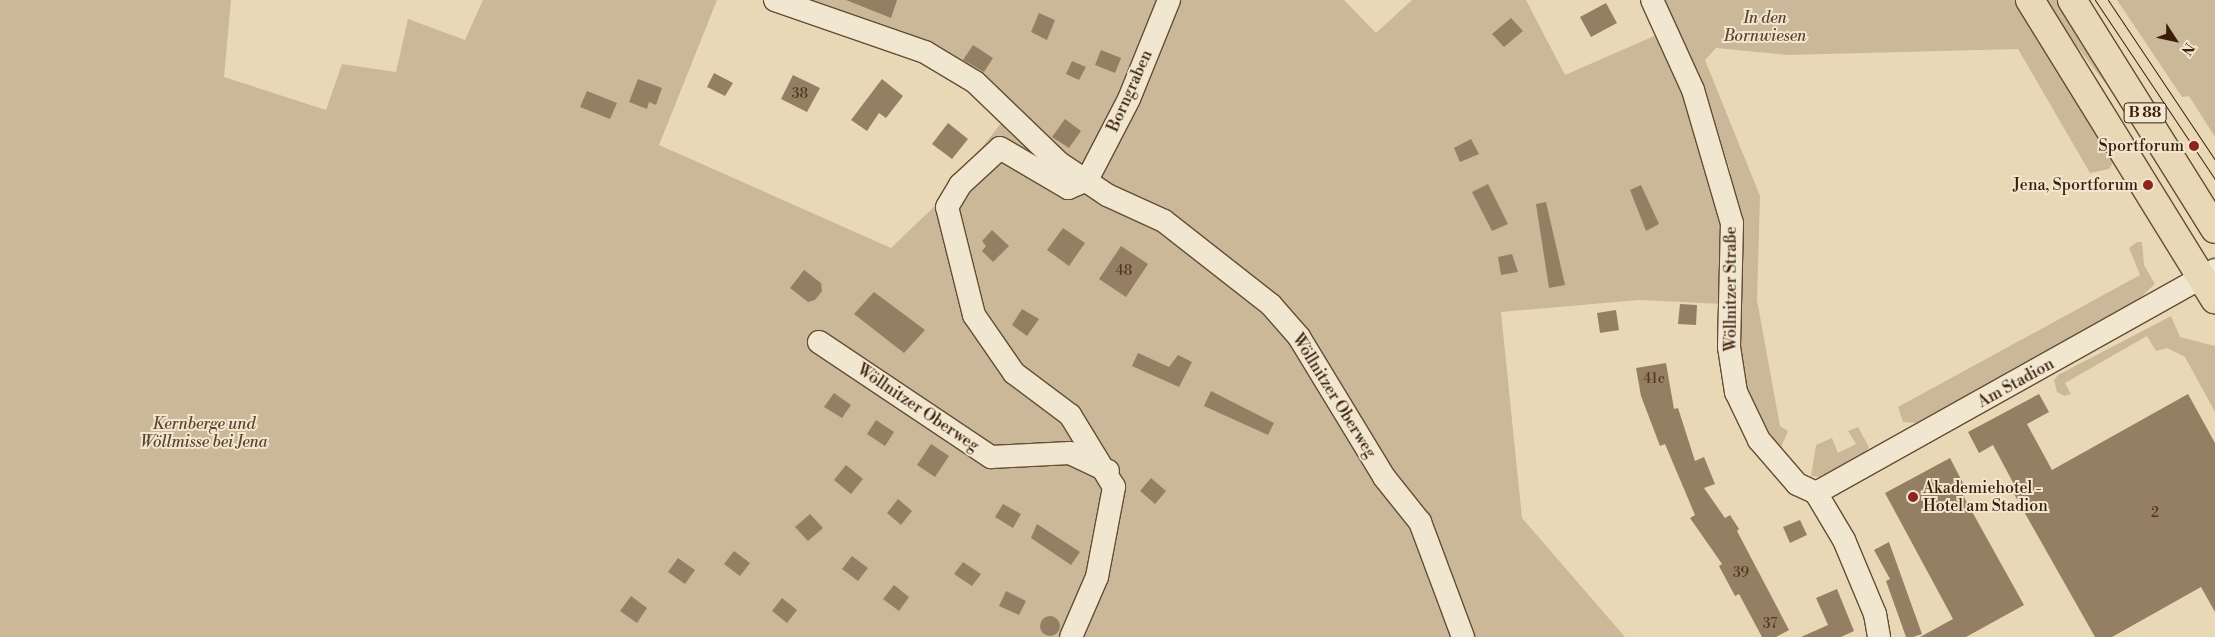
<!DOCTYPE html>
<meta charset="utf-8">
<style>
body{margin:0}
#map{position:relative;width:2215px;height:637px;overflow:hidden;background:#e9d8b6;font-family:"Libre Bodoni",serif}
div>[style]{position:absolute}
.green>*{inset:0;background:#cbb898}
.building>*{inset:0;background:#957f62}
.round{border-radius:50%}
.roads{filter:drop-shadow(1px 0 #664c34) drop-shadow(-1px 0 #664c34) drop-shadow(0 1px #664c34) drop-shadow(0 -1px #664c34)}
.minor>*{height:22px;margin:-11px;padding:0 11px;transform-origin:11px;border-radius:11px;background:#f1e6d0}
.major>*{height:28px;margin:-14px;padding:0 14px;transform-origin:14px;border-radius:14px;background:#e9d8b6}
.tram>*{height:1px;margin:-0.5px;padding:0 0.5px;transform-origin:0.5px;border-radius:0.5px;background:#3a1e08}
.dots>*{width:14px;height:14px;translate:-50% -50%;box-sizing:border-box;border:2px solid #f1e6d0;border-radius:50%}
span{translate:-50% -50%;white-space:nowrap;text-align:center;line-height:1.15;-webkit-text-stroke:4px #f1e6d0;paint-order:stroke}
.number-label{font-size:14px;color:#51361e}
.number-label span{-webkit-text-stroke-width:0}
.shield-label span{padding:1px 4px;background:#f1e6d0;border:1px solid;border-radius:4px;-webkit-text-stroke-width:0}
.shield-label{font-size:15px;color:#3a1e08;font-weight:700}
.park-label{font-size:16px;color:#5e442c;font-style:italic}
.street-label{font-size:16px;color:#3a1e08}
.poi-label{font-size:16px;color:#3a1e08}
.right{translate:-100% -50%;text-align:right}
.left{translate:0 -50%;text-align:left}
.north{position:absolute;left:2150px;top:15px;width:50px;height:50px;-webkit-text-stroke:4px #f1e6d0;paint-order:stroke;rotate:125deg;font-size:14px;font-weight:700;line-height:20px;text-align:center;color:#3a1e08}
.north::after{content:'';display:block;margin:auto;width:18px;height:22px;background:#3a1e08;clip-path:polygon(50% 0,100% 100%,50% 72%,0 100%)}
</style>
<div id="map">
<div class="green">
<div style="clip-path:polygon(0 0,231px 0,224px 77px,326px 110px,342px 64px,396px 72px,408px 19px,465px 40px,483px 0,717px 0,659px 145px,891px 248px,942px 199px,1012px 109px,986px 84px,790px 0,1344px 0,1376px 33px,1412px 0,1526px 0,1565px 75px,1661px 33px,1721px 201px,1723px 304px,1639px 300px,1501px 312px,1522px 518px,1625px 637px,0 637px)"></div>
<div style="clip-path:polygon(1659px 0,2017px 0,2113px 163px,2109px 169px,2090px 173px,2018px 49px,1788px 55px,1716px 48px,1705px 60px,1760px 196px,1757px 300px,1780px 426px,1788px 431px,1779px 452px,1739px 376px,1738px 221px,1730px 170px,1711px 112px)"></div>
<div style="clip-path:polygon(2041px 0,2057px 0,2189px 208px,2186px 211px,2116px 97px)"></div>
<div style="clip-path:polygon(2117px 0,2215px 0,2215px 137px,2189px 96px,2182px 97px)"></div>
<div style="clip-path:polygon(2137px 242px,2142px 242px,2144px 265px,2155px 284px,2131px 306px,1917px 423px,1903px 422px,1898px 407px,2140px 275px,2129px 248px)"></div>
<div style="clip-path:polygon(2171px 316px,2180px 337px,2215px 346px,2215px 412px,2185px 357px,2167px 348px,2156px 351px,2147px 336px,2065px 383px,2071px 394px,2064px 396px,2057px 392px,2054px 380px,2058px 375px)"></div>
<div style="clip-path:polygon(1858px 427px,1869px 447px,1864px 456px,1819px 477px,1811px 476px,1816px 445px,1832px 438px,1838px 453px,1856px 444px,1848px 431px)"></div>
</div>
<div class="building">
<div style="clip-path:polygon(846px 0,897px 0,891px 18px)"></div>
<div style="clip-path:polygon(1606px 3px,1617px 23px,1591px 37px,1580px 17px)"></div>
<div style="clip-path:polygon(1039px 13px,1055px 20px,1047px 40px,1031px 32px)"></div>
<div style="clip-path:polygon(1511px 18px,1523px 31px,1504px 47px,1492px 34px)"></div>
<div style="clip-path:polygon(973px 45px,993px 58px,984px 72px,963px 60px)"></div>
<div style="clip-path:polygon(1101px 50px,1121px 58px,1115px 73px,1095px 65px)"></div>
<div style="clip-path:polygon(1072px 61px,1086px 67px,1079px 80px,1066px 74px)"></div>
<div style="clip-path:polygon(714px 73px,733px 83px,725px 96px,707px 87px)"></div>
<div style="clip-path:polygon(793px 75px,820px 88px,807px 112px,781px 99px)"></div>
<div style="clip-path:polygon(638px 79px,662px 88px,656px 105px,649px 102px,647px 109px,629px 102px)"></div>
<div style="clip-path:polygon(882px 79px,903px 96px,886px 118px,879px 113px,867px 131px,851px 120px)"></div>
<div style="clip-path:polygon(587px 91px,617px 103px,610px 119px,580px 107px)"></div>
<div style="clip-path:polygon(1065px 119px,1081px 131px,1069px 148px,1052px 137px)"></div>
<div style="clip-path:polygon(948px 123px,968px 139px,952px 159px,932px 144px)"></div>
<div style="clip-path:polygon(1471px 139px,1479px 154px,1460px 162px,1454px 148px)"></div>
<div style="clip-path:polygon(1488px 184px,1508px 224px,1492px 231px,1472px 192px)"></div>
<div style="clip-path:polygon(1641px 185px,1659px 224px,1646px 231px,1630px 190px)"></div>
<div style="clip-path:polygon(1546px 202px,1565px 285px,1549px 288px,1536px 204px)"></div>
<div style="clip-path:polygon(1063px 228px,1085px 243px,1069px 266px,1047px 250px)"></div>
<div style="clip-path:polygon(992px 230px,1009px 246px,993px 262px,982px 251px,986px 246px,982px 241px)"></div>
<div style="clip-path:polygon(1121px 246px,1148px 264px,1126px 297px,1099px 279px)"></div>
<div style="clip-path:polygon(1512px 254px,1518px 272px,1501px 275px,1498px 257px)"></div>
<div style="clip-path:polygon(804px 270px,821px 283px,822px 291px,815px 300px,808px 302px,790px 288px)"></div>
<div style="clip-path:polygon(874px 292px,925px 330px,904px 353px,854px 314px)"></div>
<div style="clip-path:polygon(1680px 304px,1697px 305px,1696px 325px,1678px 324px)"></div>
<div style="clip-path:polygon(1022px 309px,1039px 319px,1027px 336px,1012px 325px)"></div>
<div style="clip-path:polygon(1616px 310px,1619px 330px,1600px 333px,1597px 313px)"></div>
<div style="clip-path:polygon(1138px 353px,1169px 367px,1178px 355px,1192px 362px,1179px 387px,1132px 366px)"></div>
<div style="clip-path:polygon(1666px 363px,1674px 409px,1678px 408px,1695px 461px,1704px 457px,1715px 484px,1704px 488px,1725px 518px,1730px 515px,1739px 529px,1737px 531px,1789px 630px,1776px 637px,1762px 637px,1739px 594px,1735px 596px,1719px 566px,1722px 564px,1690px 518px,1695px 515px,1665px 444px,1660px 446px,1641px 396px,1636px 368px)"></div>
<div style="clip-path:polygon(1211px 391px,1274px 423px,1268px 435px,1204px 406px)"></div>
<div style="clip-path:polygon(834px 393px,851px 405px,842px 418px,824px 407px)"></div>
<div style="clip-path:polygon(2039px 394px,2049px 412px,2027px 424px,2052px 470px,2188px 394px,2215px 443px,2215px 612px,2201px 587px,2112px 637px,2095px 637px,2014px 494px,2018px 492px,1993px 445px,1979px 453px,1968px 432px)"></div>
<div style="clip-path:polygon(876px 420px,894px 432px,885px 446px,867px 434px)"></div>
<div style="clip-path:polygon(931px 444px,949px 456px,935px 477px,917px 465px)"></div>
<div style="clip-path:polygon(1950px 458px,1965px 487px,1960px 490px,2024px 605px,1966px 637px,1920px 637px,1953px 619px,1885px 493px)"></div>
<div style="clip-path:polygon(846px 465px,863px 479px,851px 494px,834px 480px)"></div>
<div style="clip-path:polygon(1151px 478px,1166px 491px,1155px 504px,1140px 491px)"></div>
<div style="clip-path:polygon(898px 499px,912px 511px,901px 525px,887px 513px)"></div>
<div style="clip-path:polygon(1003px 504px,1021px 514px,1013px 528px,995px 517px)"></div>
<div style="clip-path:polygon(810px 514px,823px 528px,808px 541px,795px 527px)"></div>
<div style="clip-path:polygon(1800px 520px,1807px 535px,1790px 543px,1783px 527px)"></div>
<div style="clip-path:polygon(1037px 524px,1080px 552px,1071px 565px,1031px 538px)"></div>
<div style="clip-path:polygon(1889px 542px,1922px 634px,1913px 637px,1906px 637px,1886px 581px,1890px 579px,1874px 550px)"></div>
<div style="clip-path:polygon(734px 551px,750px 563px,740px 576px,724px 564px)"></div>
<div style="clip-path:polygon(852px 556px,868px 568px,858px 581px,842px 569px)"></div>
<div style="clip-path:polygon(678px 558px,695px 570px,685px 584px,668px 572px)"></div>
<div style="clip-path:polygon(963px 562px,981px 574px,972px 586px,954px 574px)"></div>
<div style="clip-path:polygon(894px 585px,909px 597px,899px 611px,883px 599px)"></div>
<div style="clip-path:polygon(1837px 589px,1854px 631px,1841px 637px,1801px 637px,1828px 625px,1816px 598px)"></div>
<div style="clip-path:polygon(1006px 591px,1026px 601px,1019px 615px,999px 606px)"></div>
<div style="clip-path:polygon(631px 596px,647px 608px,637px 623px,620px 611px)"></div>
<div style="clip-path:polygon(782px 598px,797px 610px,787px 623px,772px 611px)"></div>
<div class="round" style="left:1040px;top:616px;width:20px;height:20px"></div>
</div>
<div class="roads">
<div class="minor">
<div style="left:775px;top:0;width:159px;rotate:19.1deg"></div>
<div style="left:925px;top:52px;width:58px;rotate:31deg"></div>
<div style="left:975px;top:82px;width:115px;rotate:43.9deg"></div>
<div style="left:1058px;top:162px;width:59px;rotate:34deg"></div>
<div style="left:1107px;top:195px;width:63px;rotate:24.5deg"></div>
<div style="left:1164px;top:221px;width:136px;rotate:38.1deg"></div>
<div style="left:1271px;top:305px;width:43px;rotate:48.8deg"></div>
<div style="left:1299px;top:337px;width:164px;rotate:58.7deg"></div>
<div style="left:1384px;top:477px;width:58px;rotate:51.3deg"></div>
<div style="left:1420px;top:522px;width:123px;rotate:69.5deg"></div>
<div style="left:1652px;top:0;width:99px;rotate:65.5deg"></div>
<div style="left:1693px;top:90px;width:139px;rotate:73.7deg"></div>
<div style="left:1732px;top:223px;width:124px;rotate:91.4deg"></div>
<div style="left:1729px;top:347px;width:46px;rotate:81.2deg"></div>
<div style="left:1736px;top:392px;width:53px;rotate:64.4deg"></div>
<div style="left:1759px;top:440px;width:58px;rotate:49.2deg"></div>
<div style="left:1797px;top:484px;width:21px;rotate:25deg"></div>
<div style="left:1816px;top:493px;width:55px;rotate:59.2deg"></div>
<div style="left:1844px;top:540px;width:80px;rotate:67.3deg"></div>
<div style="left:1875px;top:614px;width:23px;rotate:80deg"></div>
<div style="left:819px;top:342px;width:207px;rotate:33.8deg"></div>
<div style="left:991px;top:457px;width:79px;rotate:-2.9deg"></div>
<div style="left:1070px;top:453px;width:42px;rotate:25.3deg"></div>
<div style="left:1816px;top:493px;width:457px;rotate:-29.2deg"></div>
<div style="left:1071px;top:637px;width:65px;rotate:-66.6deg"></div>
<div style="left:1097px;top:577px;width:92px;rotate:-79.3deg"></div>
<div style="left:1114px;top:487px;width:84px;rotate:-121.4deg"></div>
<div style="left:1070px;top:415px;width:70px;rotate:-143.1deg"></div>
<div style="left:1014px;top:373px;width:70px;rotate:-124.6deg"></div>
<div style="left:974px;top:315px;width:111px;rotate:-104deg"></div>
<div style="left:947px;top:207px;width:26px;rotate:-59deg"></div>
<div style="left:960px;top:185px;width:54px;rotate:-42.8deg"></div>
<div style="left:1000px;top:148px;width:79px;rotate:30.5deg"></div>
<div style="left:1068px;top:188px;width:21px;rotate:-23deg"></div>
<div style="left:1087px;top:180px;width:91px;rotate:-62.6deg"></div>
<div style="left:1129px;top:99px;width:107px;rotate:-68deg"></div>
</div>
<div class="major">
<div style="left:2030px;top:0;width:352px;rotate:58.3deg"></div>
<div style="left:2072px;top:0;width:270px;rotate:58deg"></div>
</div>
</div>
<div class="tram">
<div style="left:2095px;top:0;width:216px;rotate:56.2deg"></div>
<div style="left:2108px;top:0;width:192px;rotate:56.2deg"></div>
</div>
<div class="dots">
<div style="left:2194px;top:146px;background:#8f2418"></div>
<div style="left:2148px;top:185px;background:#8f2418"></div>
<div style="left:1913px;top:497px;background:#8f2418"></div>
</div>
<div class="number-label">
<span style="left:800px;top:94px">38</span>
<span style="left:1124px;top:271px">48</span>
<span style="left:1654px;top:379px">41c</span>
<span style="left:2155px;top:513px">2</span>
<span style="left:1741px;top:573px">39</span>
<span style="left:1770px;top:624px">37</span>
</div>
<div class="shield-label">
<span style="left:2145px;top:113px">B 88</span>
</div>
<div class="park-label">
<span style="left:1765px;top:27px">In den<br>Bornwiesen</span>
<span style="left:204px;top:433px">Kernberge und<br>Wöllmisse bei Jena</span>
</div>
<div class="street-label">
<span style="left:1130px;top:91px;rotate:-66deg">Borngraben</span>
<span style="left:1731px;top:289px;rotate:-90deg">Wöllnitzer Straße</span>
<span style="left:2016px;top:383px;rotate:-29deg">Am Stadion</span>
<span style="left:1334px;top:396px;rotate:58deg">Wöllnitzer Oberweg</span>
<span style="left:918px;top:408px;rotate:34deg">Wöllnitzer Oberweg</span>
</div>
<div class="poi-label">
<span class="right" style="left:2184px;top:146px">Sportforum</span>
<span class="right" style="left:2138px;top:185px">Jena, Sportforum</span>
<span class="left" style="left:1923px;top:497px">Akademiehotel -<br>Hotel am Stadion</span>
</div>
<div class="north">N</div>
</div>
